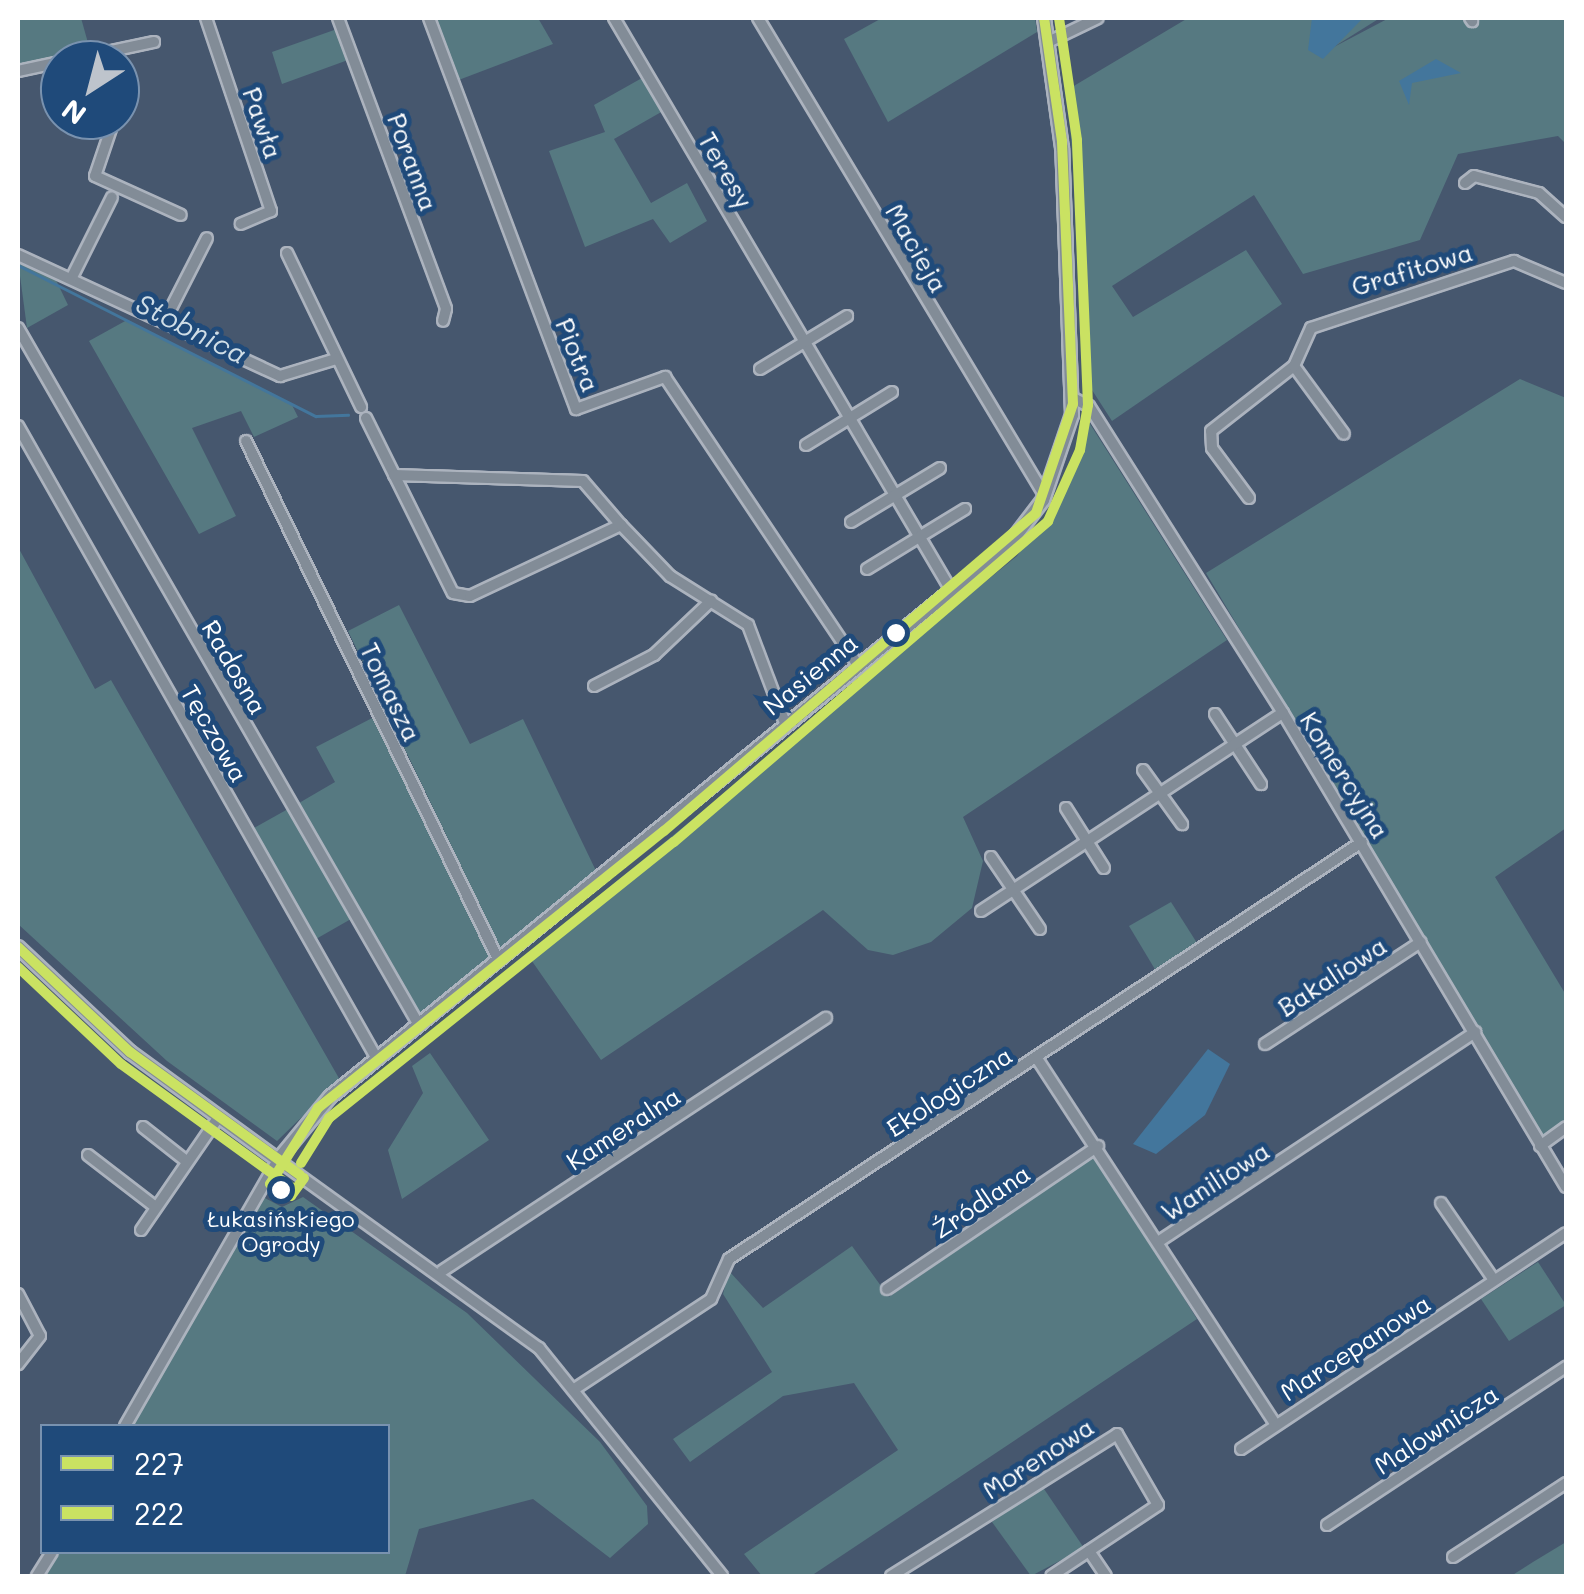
<!DOCTYPE html>
<meta charset="utf-8">
<style>
body{margin:0}
#map{position:relative;width:1584px;height:1594px;overflow:hidden;background:#46576e;font-family:Mali,sans-serif}
div>[style]{position:absolute}
.green>*{inset:0;background:#567981}
.water>*{inset:0;background:#43769c}
.stream>*{height:2.5px;margin:-1.25px;padding:0 1.25px;transform-origin:1.25px;border-radius:1.25px;background:#43769c}
.roads{filter:drop-shadow(2px 0 #acb3be) drop-shadow(-2px 0 #acb3be) drop-shadow(0 2px #acb3be) drop-shadow(0 -2px #acb3be)}
.minor>*{height:10px;margin:-5px;padding:0 5px;transform-origin:5px;border-radius:5px;background:#828c97}
.tertiary>*{height:12px;margin:-6px;padding:0 6px;transform-origin:6px;border-radius:6px;background:#828c97}
.bus-1>*{height:10px;margin:-5px;padding:0 5px;transform-origin:5px;border-radius:5px;background:#cae262}
.bus-2>*{height:10px;margin:-5px;padding:0 5px;transform-origin:5px;border-radius:5px;background:#cae262}
.dots>*{width:28px;height:28px;translate:-50% -50%;box-sizing:border-box;border:5px solid #1f4a7a;border-radius:50%}
span{translate:-50% -50%;white-space:nowrap;text-align:center;line-height:1.15;-webkit-text-stroke:10px #1f4a7a;paint-order:stroke}
.bus-label{font-size:22px;color:#fff}
.street-label{font-size:25px;color:#fff}
.water-label{font-size:28px;color:#d0dee7;font-style:italic}
.frame{position:absolute;inset:0;border:20px solid #fff;pointer-events:none}
.legend{position:absolute;left:40px;top:1424px;width:350px;height:130px;box-sizing:border-box;background:#1f4a7a;border:2px solid #7992af;margin:0;padding:12px 18px;list-style:none;font-size:30px;color:#fff}
.legend li{display:flex;align-items:center;gap:20px;height:50px}
.legend b{width:50px;border:2px solid #7992af}
.north{position:absolute;left:40px;top:40px;width:100px;height:100px;box-sizing:border-box;background:#1f4a7a;border:2px solid #7992af;border-radius:50%;rotate:216deg;font-size:28px;font-weight:700;line-height:40px;text-align:center;color:#fff}
.north::after{content:'';display:block;margin:auto;width:35px;height:45px;background:#bec4cc;clip-path:polygon(50% 0,100% 100%,50% 72%,0 100%)}
</style>
<div id="map">
<div class="green">
<div style="clip-path:polygon(18px 18px,81px 18px,90px 50px,18px 65px)"></div>
<div style="clip-path:polygon(434px 18px,538px 18px,553px 44px,456px 81px)"></div>
<div style="clip-path:polygon(882px 18px,1035px 18px,1037px 32px,888px 122px,844px 39px)"></div>
<div style="clip-path:polygon(1188px 18px,1380px 18px,1332px 48px,1389px 18px,1566px 18px,1566px 144px,1558px 136px,1458px 154px,1420px 240px,1303px 274px,1254px 195px,1112px 286px,1133px 317px,1246px 250px,1282px 304px,1112px 421px,1092px 390px,1067px 90px)"></div>
<div style="clip-path:polygon(337px 29px,348px 60px,282px 84px,272px 52px)"></div>
<div style="clip-path:polygon(642px 78px,663px 111px,614px 139px,651px 203px,687px 183px,707px 221px,670px 243px,653px 219px,585px 247px,549px 151px,605px 132px,594px 105px)"></div>
<div style="clip-path:polygon(18px 261px,55px 278px,68px 305px,27px 328px)"></div>
<div style="clip-path:polygon(127px 320px,292px 405px,298px 417px,254px 437px,241px 411px,192px 428px,236px 516px,199px 534px,89px 341px)"></div>
<div style="clip-path:polygon(1520px 379px,1566px 398px,1566px 828px,1495px 877px,1566px 995px,1566px 1121px,1543px 1137px,1206px 573px)"></div>
<div style="clip-path:polygon(1085px 416px,1227px 640px,963px 817px,983px 861px,972px 908px,931px 942px,893px 955px,868px 950px,823px 910px,601px 1060px,527px 954px,1017px 556px,1064px 490px)"></div>
<div style="clip-path:polygon(18px 547px,95px 689px,111px 680px,340px 1080px,277px 1141px,167px 1061px,18px 924px)"></div>
<div style="clip-path:polygon(399px 605px,470px 744px,523px 719px,598px 875px,501px 949px,348px 631px)"></div>
<div style="clip-path:polygon(378px 715px,491px 955px,418px 1015px,299px 803px,335px 782px,316px 747px)"></div>
<div style="clip-path:polygon(288px 809px,351px 919px,316px 939px,254px 828px)"></div>
<div style="clip-path:polygon(1171px 902px,1197px 943px,1156px 971px,1129px 926px)"></div>
<div style="clip-path:polygon(430px 1053px,489px 1140px,402px 1199px,388px 1150px,423px 1093px,412px 1066px)"></div>
<div style="clip-path:polygon(1095px 1156px,1197px 1319px,811px 1576px,762px 1576px,744px 1554px,898px 1450px,854px 1383px,783px 1396px,690px 1462px,673px 1439px,772px 1372px,723px 1294px,729px 1271px,763px 1308px,852px 1246px,889px 1297px)"></div>
<div style="clip-path:polygon(263px 1197px,282px 1207px,303px 1197px,467px 1313px,600px 1442px,647px 1506px,648px 1524px,610px 1558px,533px 1499px,419px 1529px,405px 1576px,42px 1576px,57px 1552px,388px 1552px,388px 1426px,130px 1426px)"></div>
<div style="clip-path:polygon(1538px 1262px,1566px 1305px,1509px 1341px,1481px 1299px)"></div>
<div style="clip-path:polygon(1042px 1486px,1084px 1548px,1031px 1576px,992px 1522px)"></div>
<div style="clip-path:polygon(1566px 1542px,1566px 1576px,1511px 1576px,1533px 1562px)"></div>
</div>
<div class="water">
<div style="clip-path:polygon(1312px 18px,1363px 18px,1323px 59px,1308px 50px)"></div>
<div style="clip-path:polygon(1436px 59px,1461px 73px,1412px 83px,1409px 105px,1399px 81px)"></div>
<div style="clip-path:polygon(1208px 1049px,1230px 1064px,1205px 1115px,1156px 1154px,1133px 1144px)"></div>
</div>
<div class="stream">
<div style="left:18px;top:265px;width:334px;rotate:26.9deg"></div>
<div style="left:316px;top:416px;width:32px;rotate:-2deg"></div>
</div>
<div class="roads">
<div class="minor">
<div style="left:206px;top:18px;width:204px;rotate:71.4deg"></div>
<div style="left:271px;top:211px;width:33px;rotate:157deg"></div>
<div style="left:338px;top:18px;width:310px;rotate:69.6deg"></div>
<div style="left:446px;top:309px;width:12px;rotate:104deg"></div>
<div style="left:429px;top:18px;width:418px;rotate:69.4deg"></div>
<div style="left:576px;top:409px;width:95px;rotate:-19.8deg"></div>
<div style="left:665px;top:377px;width:345px;rotate:56.2deg"></div>
<div style="left:614px;top:18px;width:664px;rotate:59.5deg"></div>
<div style="left:758px;top:18px;width:558px;rotate:59.02deg"></div>
<div style="left:1470px;top:18px;width:4px;rotate:56deg"></div>
<div style="left:1048px;top:42px;width:55px;rotate:-25.6deg"></div>
<div style="left:69px;top:60px;width:87px;rotate:-12deg"></div>
<div style="left:18px;top:71px;width:43px;rotate:-12.1deg"></div>
<div style="left:120px;top:84px;width:10px;rotate:90deg"></div>
<div style="left:114px;top:120px;width:59px;rotate:108.7deg"></div>
<div style="left:95px;top:176px;width:94px;rotate:24.4deg"></div>
<div style="left:1465px;top:183px;width:11px;rotate:-38deg"></div>
<div style="left:1474px;top:176px;width:67px;rotate:14.7deg"></div>
<div style="left:1539px;top:193px;width:36px;rotate:42deg"></div>
<div style="left:287px;top:253px;width:171px;rotate:64.3deg"></div>
<div style="left:18px;top:255px;width:289px;rotate:24.8deg"></div>
<div style="left:280px;top:376px;width:59px;rotate:-16.9deg"></div>
<div style="left:72px;top:277px;width:89px;rotate:-63.4deg"></div>
<div style="left:164px;top:322px;width:94px;rotate:-62.9deg"></div>
<div style="left:18px;top:328px;width:804px;rotate:60.09deg"></div>
<div style="left:1294px;top:366px;width:84px;rotate:53.7deg"></div>
<div style="left:760px;top:369px;width:102px;rotate:-31.3deg"></div>
<div style="left:1073px;top:398px;width:18px;rotate:27deg"></div>
<div style="left:1089px;top:406px;width:363px;rotate:57.7deg"></div>
<div style="left:1283px;top:713px;width:552px;rotate:59.16deg"></div>
<div style="left:366px;top:418px;width:195px;rotate:63.6deg"></div>
<div style="left:453px;top:593px;width:17px;rotate:10deg"></div>
<div style="left:470px;top:596px;width:167px;rotate:-25.2deg"></div>
<div style="left:621px;top:525px;width:71px;rotate:46.1deg"></div>
<div style="left:670px;top:576px;width:92px;rotate:32.1deg"></div>
<div style="left:748px;top:625px;width:105px;rotate:69.3deg"></div>
<div style="left:18px;top:426px;width:728px;rotate:60.44deg"></div>
<div style="left:246px;top:441px;width:578px;rotate:64.06deg"></div>
<div style="left:806px;top:445px;width:101px;rotate:-31.6deg"></div>
<div style="left:394px;top:475px;width:189px;rotate:1.8deg"></div>
<div style="left:583px;top:481px;width:58px;rotate:49.2deg"></div>
<div style="left:1249px;top:498px;width:62px;rotate:-126.5deg"></div>
<div style="left:1212px;top:448px;width:17px;rotate:-93deg"></div>
<div style="left:1211px;top:431px;width:105px;rotate:-38.1deg"></div>
<div style="left:1294px;top:366px;width:42px;rotate:-65.9deg"></div>
<div style="left:1311px;top:328px;width:214px;rotate:-18.3deg"></div>
<div style="left:1514px;top:261px;width:56px;rotate:22.9deg"></div>
<div style="left:851px;top:522px;width:104px;rotate:-31.2deg"></div>
<div style="left:867px;top:569px;width:115px;rotate:-31.5deg"></div>
<div style="left:594px;top:686px;width:68px;rotate:-27.3deg"></div>
<div style="left:654px;top:655px;width:79px;rotate:-43.5deg"></div>
<div style="left:1215px;top:714px;width:84px;rotate:56.7deg"></div>
<div style="left:1143px;top:770px;width:67px;rotate:54.2deg"></div>
<div style="left:1066px;top:808px;width:71px;rotate:57.7deg"></div>
<div style="left:991px;top:857px;width:87px;rotate:55.8deg"></div>
<div style="left:981px;top:911px;width:361px;rotate:-33.3deg"></div>
<div style="left:1265px;top:1044px;width:186px;rotate:-33.2deg"></div>
<div style="left:1036px;top:1057px;width:438px;rotate:56.9deg"></div>
<div style="left:143px;top:1127px;width:53px;rotate:38.2deg"></div>
<div style="left:1540px;top:1146px;width:32px;rotate:-36deg"></div>
<div style="left:88px;top:1155px;width:82px;rotate:37.6deg"></div>
<div style="left:1441px;top:1203px;width:93px;rotate:55.5deg"></div>
<div style="left:141px;top:1230px;width:136px;rotate:-55.5deg"></div>
<div style="left:1161px;top:1240px;width:377px;rotate:-33.5deg"></div>
<div style="left:442px;top:1271px;width:460px;rotate:-33.4deg"></div>
<div style="left:887px;top:1289px;width:255px;rotate:-34.1deg"></div>
<div style="left:18px;top:1294px;width:47px;rotate:62.4deg"></div>
<div style="left:40px;top:1336px;width:36px;rotate:128deg"></div>
<div style="left:576px;top:1388px;width:162px;rotate:-33.4deg"></div>
<div style="left:711px;top:1299px;width:44px;rotate:-65.8deg"></div>
<div style="left:729px;top:1259px;width:758px;rotate:-33.38deg"></div>
<div style="left:125px;top:1426px;width:307px;rotate:-60.1deg"></div>
<div style="left:278px;top:1160px;width:322px;rotate:35.8deg"></div>
<div style="left:539px;top:1348px;width:292px;rotate:51.2deg"></div>
<div style="left:1241px;top:1449px;width:390px;rotate:-33.6deg"></div>
<div style="left:1327px;top:1525px;width:287px;rotate:-33.5deg"></div>
<div style="left:1089px;top:1551px;width:30px;rotate:56deg"></div>
<div style="left:1453px;top:1557px;width:135px;rotate:-33.2deg"></div>
<div style="left:37px;top:1576px;width:28px;rotate:-58deg"></div>
<div style="left:891px;top:1576px;width:267px;rotate:-32.1deg"></div>
<div style="left:1117px;top:1434px;width:82px;rotate:60deg"></div>
<div style="left:1158px;top:1505px;width:128px;rotate:146.4deg"></div>
</div>
<div class="tertiary">
<div style="left:18px;top:947px;width:154px;rotate:43.2deg"></div>
<div style="left:130px;top:1052px;width:183px;rotate:36.1deg"></div>
<div style="left:278px;top:1160px;width:82px;rotate:-50.5deg"></div>
<div style="left:330px;top:1097px;width:879px;rotate:-39.18deg"></div>
<div style="left:1011px;top:542px;width:53px;rotate:-52.7deg"></div>
<div style="left:1043px;top:500px;width:90px;rotate:-71.2deg"></div>
<div style="left:1072px;top:415px;width:267px;rotate:-92.1deg"></div>
<div style="left:1062px;top:148px;width:131px;rotate:-97.9deg"></div>
</div>
</div>
<div class="bus-1">
<div style="left:18px;top:947px;width:154px;rotate:43.2deg"></div>
<div style="left:130px;top:1052px;width:210px;rotate:35.9deg"></div>
<div style="left:304px;top:1178px;width:22px;rotate:126deg"></div>
<div style="left:291px;top:1196px;width:24px;rotate:-150deg"></div>
<div style="left:270px;top:1184px;width:90px;rotate:-57.7deg"></div>
<div style="left:318px;top:1108px;width:443px;rotate:-38.7deg"></div>
<div style="left:664px;top:831px;width:489px;rotate:-40.5deg"></div>
<div style="left:1036px;top:513px;width:115px;rotate:-71.3deg"></div>
<div style="left:1073px;top:404px;width:263px;rotate:-92.4deg"></div>
<div style="left:1062px;top:141px;width:124px;rotate:-98.3deg"></div>
</div>
<div class="bus-2">
<div style="left:18px;top:967px;width:141px;rotate:43.3deg"></div>
<div style="left:121px;top:1064px;width:210px;rotate:35.9deg"></div>
<div style="left:301px;top:1163px;width:53px;rotate:-58.1deg"></div>
<div style="left:329px;top:1118px;width:442px;rotate:-38.7deg"></div>
<div style="left:674px;top:842px;width:493px;rotate:-40.6deg"></div>
<div style="left:1048px;top:521px;width:78px;rotate:-65.7deg"></div>
<div style="left:1080px;top:450px;width:46px;rotate:-79.9deg"></div>
<div style="left:1088px;top:405px;width:265px;rotate:-92.4deg"></div>
<div style="left:1077px;top:140px;width:123px;rotate:-98.4deg"></div>
</div>
<div class="dots">
<div style="left:896px;top:633px;background:#fff"></div>
<div style="left:281px;top:1190px;background:#fff"></div>
</div>
<div class="bus-label">
<span style="left:281px;top:1231px">Łukasińskiego<br>Ogrody</span>
</div>
<div class="street-label">
<span style="left:263px;top:123px;rotate:71deg">Pawła</span>
<span style="left:413px;top:162px;rotate:70deg">Poranna</span>
<span style="left:726px;top:170px;rotate:60deg">Teresy</span>
<span style="left:917px;top:248px;rotate:60deg">Macieja</span>
<span style="left:1412px;top:269px;rotate:-17deg">Grafitowa</span>
<span style="left:578px;top:355px;rotate:68deg">Piotra</span>
<span style="left:235px;top:667px;rotate:60deg">Radosna</span>
<span style="left:810px;top:674px;rotate:-39deg">Nasienna</span>
<span style="left:391px;top:692px;rotate:64deg">Tomasza</span>
<span style="left:215px;top:733px;rotate:60deg">Tęczowa</span>
<span style="left:1345px;top:775px;rotate:58deg">Komercyjna</span>
<span style="left:1332px;top:976px;rotate:-33deg">Bakaliowa</span>
<span style="left:949px;top:1091px;rotate:-33deg">Ekologiczna</span>
<span style="left:623px;top:1128px;rotate:-33deg">Kameralna</span>
<span style="left:1215px;top:1181px;rotate:-33deg">Waniliowa</span>
<span style="left:981px;top:1201px;rotate:-34deg">Źródlana</span>
<span style="left:1355px;top:1347px;rotate:-33deg">Marcepanowa</span>
<span style="left:1436px;top:1429px;rotate:-33deg">Malownicza</span>
<span style="left:1038px;top:1458px;rotate:-33deg">Morenowa</span>
</div>
<div class="water-label">
<span style="left:192px;top:328px;rotate:27deg">Stobnica</span>
</div>
<div class="frame"></div>
<ul class="legend">
<li><b style="height:12px;background:#cae262"></b>227</li>
<li><b style="height:12px;background:#cae262"></b>222</li>
</ul>
<div class="north">N</div>
</div>
